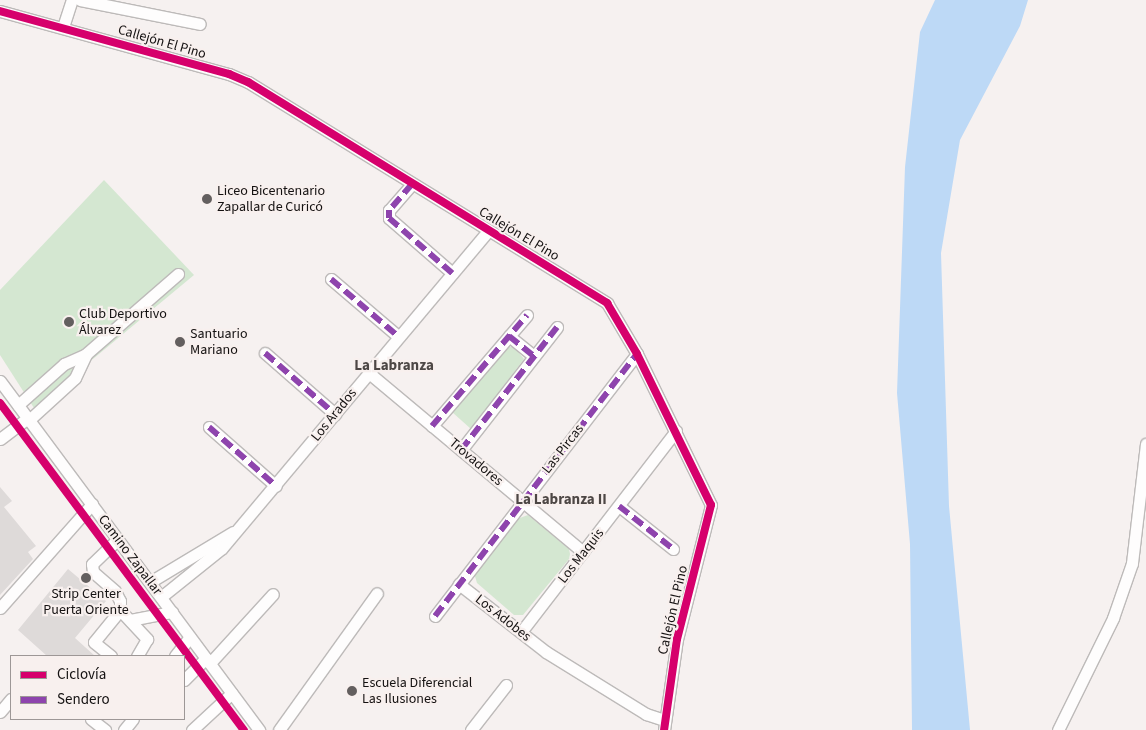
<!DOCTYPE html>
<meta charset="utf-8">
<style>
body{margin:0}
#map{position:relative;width:1146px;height:730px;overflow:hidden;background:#f6f1f0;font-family:"Source Sans 3",sans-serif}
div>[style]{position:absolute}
.green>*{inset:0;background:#d4e7d1}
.water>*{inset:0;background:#bdd9f6}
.building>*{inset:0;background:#dedad9}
.roads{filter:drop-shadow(1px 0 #bdbab9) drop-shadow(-1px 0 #bdbab9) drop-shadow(0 1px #bdbab9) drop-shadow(0 -1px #bdbab9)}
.minor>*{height:11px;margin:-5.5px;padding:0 5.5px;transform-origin:5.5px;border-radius:5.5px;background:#fefdfd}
.quiet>*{height:6px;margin-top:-3px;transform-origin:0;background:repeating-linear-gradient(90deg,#8e44ad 0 12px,transparent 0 18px)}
.cycleway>*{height:8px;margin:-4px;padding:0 4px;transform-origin:4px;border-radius:4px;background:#d6006c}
.dots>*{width:14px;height:14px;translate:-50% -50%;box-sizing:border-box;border:2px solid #f8f0ee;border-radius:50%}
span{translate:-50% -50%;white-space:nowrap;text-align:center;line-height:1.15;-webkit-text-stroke:4.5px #f8f0ee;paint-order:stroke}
.street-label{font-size:14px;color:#141111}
.poi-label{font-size:14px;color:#141111}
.left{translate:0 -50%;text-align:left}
.neighbourhood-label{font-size:15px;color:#4d4745;font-weight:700}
.legend{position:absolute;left:10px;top:655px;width:175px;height:65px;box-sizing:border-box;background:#f8f0ee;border:1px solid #9d9796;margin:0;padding:6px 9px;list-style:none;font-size:15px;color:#141111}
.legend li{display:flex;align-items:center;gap:10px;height:25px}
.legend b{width:25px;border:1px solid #9d9796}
</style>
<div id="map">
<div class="green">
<div style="clip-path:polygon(104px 180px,194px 275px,34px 408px,0 355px,0 290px)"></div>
<div style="clip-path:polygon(509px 347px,514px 347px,524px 359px,471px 429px,452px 412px)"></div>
<div style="clip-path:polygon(528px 515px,569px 549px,570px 554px,569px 559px,523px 615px,514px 615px,477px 583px,474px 573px,517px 519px)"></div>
</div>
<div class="water">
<div style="clip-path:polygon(935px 0,1028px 0,1020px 26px,960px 140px,941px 253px,949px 506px,970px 730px,912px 730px,910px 544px,897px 393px,905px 167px,920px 32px)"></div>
</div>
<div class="building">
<div style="clip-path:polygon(0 487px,12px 501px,4px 507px,36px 546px,28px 552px,33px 559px,0 595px)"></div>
<div style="clip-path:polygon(68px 569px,106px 601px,75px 638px,95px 656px,47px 656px,18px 630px)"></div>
</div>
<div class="roads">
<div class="minor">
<div style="left:80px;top:0;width:122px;rotate:11.3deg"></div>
<div style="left:0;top:11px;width:238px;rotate:15.4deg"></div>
<div style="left:229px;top:74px;width:21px;rotate:23deg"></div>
<div style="left:248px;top:82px;width:422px;rotate:31.6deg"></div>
<div style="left:607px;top:303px;width:59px;rotate:59.5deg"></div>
<div style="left:637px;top:354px;width:168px;rotate:63.9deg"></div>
<div style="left:711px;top:505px;width:138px;rotate:104.2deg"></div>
<div style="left:677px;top:639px;width:92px;rotate:98.1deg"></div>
<div style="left:63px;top:27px;width:28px;rotate:-72deg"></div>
<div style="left:412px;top:184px;width:35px;rotate:131deg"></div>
<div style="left:389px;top:210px;width:8px;rotate:90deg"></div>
<div style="left:389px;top:218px;width:84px;rotate:41.1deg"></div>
<div style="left:331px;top:279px;width:89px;rotate:40.5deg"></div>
<div style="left:509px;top:336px;width:32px;rotate:39deg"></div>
<div style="left:265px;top:353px;width:93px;rotate:41.1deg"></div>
<div style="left:369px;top:373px;width:279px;rotate:39.9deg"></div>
<div style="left:0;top:381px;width:435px;rotate:53.4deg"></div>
<div style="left:18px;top:405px;width:62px;rotate:-41.7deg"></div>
<div style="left:64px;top:364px;width:24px;rotate:-24deg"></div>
<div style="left:86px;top:354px;width:122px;rotate:-41deg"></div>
<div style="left:29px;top:420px;width:62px;rotate:-42.4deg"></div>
<div style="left:75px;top:378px;width:26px;rotate:-65deg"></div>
<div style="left:432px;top:426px;width:146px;rotate:-49.4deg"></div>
<div style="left:209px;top:427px;width:89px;rotate:41.4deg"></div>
<div style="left:0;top:439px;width:35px;rotate:-37deg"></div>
<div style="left:461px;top:450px;width:156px;rotate:-52deg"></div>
<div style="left:619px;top:506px;width:69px;rotate:38.5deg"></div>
<div style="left:150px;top:582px;width:97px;rotate:-31.1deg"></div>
<div style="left:459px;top:584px;width:110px;rotate:38deg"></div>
<div style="left:546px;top:652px;width:118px;rotate:31.8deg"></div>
<div style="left:646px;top:714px;width:20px;rotate:18deg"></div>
<div style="left:161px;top:597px;width:78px;rotate:-38.8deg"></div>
<div style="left:222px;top:548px;width:414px;rotate:-50deg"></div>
<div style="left:0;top:608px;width:139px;rotate:-48.5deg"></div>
<div style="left:120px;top:610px;width:40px;rotate:47deg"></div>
<div style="left:147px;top:639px;width:20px;rotate:120deg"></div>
<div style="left:435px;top:616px;width:331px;rotate:-52.4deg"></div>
<div style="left:130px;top:620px;width:43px;rotate:-10.8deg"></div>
<div style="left:521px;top:632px;width:254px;rotate:-52.4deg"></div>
<div style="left:111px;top:656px;width:22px;rotate:-141deg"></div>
<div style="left:94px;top:642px;width:41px;rotate:-50.9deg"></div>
<div style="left:120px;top:610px;width:9px;rotate:-90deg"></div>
<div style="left:120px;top:601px;width:11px;rotate:-117deg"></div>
<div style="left:115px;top:591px;width:29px;rotate:-139deg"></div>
<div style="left:93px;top:572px;width:8px;rotate:-97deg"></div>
<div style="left:92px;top:564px;width:36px;rotate:-44deg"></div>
<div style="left:175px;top:656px;width:24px;rotate:-52deg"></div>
<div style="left:210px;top:663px;width:93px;rotate:-47.6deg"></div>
<div style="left:184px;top:680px;width:31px;rotate:-45deg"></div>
<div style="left:0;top:712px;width:17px;rotate:-50deg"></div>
<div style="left:91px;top:719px;width:18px;rotate:38deg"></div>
<div style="left:124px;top:730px;width:14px;rotate:-51deg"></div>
<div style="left:192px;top:730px;width:54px;rotate:-42.8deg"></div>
<div style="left:279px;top:730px;width:168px;rotate:-54.4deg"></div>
<div style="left:471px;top:730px;width:57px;rotate:-52.1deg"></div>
<div style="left:1058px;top:730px;width:125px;rotate:-63.8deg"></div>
<div style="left:1113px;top:618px;width:58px;rotate:-70.9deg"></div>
<div style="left:1132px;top:563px;width:120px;rotate:-83.3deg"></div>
</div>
</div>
<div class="quiet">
<div style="left:412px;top:184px;width:35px;rotate:131deg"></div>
<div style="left:389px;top:210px;width:8px;rotate:90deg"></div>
<div style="left:389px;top:218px;width:84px;rotate:41.1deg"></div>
<div style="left:331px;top:279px;width:89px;rotate:40.5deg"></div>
<div style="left:509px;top:336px;width:32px;rotate:39deg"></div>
<div style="left:265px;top:353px;width:93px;rotate:41.1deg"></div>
<div style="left:432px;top:426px;width:146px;rotate:-49.4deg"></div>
<div style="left:209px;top:427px;width:89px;rotate:41.4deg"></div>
<div style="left:461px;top:450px;width:156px;rotate:-52deg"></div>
<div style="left:619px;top:506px;width:69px;rotate:38.5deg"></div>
<div style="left:435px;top:616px;width:331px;rotate:-52.4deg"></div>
</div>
<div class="cycleway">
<div style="left:0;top:11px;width:238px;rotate:15.4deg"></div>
<div style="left:229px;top:74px;width:21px;rotate:23deg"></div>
<div style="left:248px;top:82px;width:422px;rotate:31.6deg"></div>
<div style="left:607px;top:303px;width:59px;rotate:59.5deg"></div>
<div style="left:637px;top:354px;width:168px;rotate:63.9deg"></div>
<div style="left:711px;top:505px;width:138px;rotate:104.2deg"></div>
<div style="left:677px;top:639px;width:92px;rotate:98.1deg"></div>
<div style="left:0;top:403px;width:408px;rotate:53.3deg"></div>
</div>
<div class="dots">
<div style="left:207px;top:199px;background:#635f5f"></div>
<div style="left:69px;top:322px;background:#635f5f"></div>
<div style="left:180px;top:342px;background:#635f5f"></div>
<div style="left:86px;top:578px;background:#635f5f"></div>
<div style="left:352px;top:691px;background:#635f5f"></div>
</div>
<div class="street-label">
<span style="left:162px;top:42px;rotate:16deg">Callejón El Pino</span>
<span style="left:519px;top:234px;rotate:31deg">Callejón El Pino</span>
<span style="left:334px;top:415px;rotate:-51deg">Los Arados</span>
<span style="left:563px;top:449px;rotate:-52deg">Las Pircas</span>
<span style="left:476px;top:462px;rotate:40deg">Trovadores</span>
<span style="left:130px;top:555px;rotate:53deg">Camino Zapallar</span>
<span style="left:581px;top:556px;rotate:-52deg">Los Maquis</span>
<span style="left:673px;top:610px;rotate:-77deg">Callejón El Pino</span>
<span style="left:503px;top:618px;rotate:38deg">Los Adobes</span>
</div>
<div class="poi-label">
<span class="left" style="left:217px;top:199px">Liceo Bicentenario<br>Zapallar de Curicó</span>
<span class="left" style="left:79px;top:322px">Club Deportivo<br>Álvarez</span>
<span class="left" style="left:190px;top:342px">Santuario<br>Mariano</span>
<span style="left:86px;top:602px">Strip Center<br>Puerta Oriente</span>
<span class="left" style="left:362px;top:691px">Escuela Diferencial<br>Las Ilusiones</span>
</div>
<div class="neighbourhood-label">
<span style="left:394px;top:366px">La Labranza</span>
<span style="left:561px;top:500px">La Labranza II</span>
</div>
<ul class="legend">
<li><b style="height:6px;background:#d6006c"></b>Ciclovía</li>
<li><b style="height:6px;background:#8e44ad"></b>Sendero</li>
</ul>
</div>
